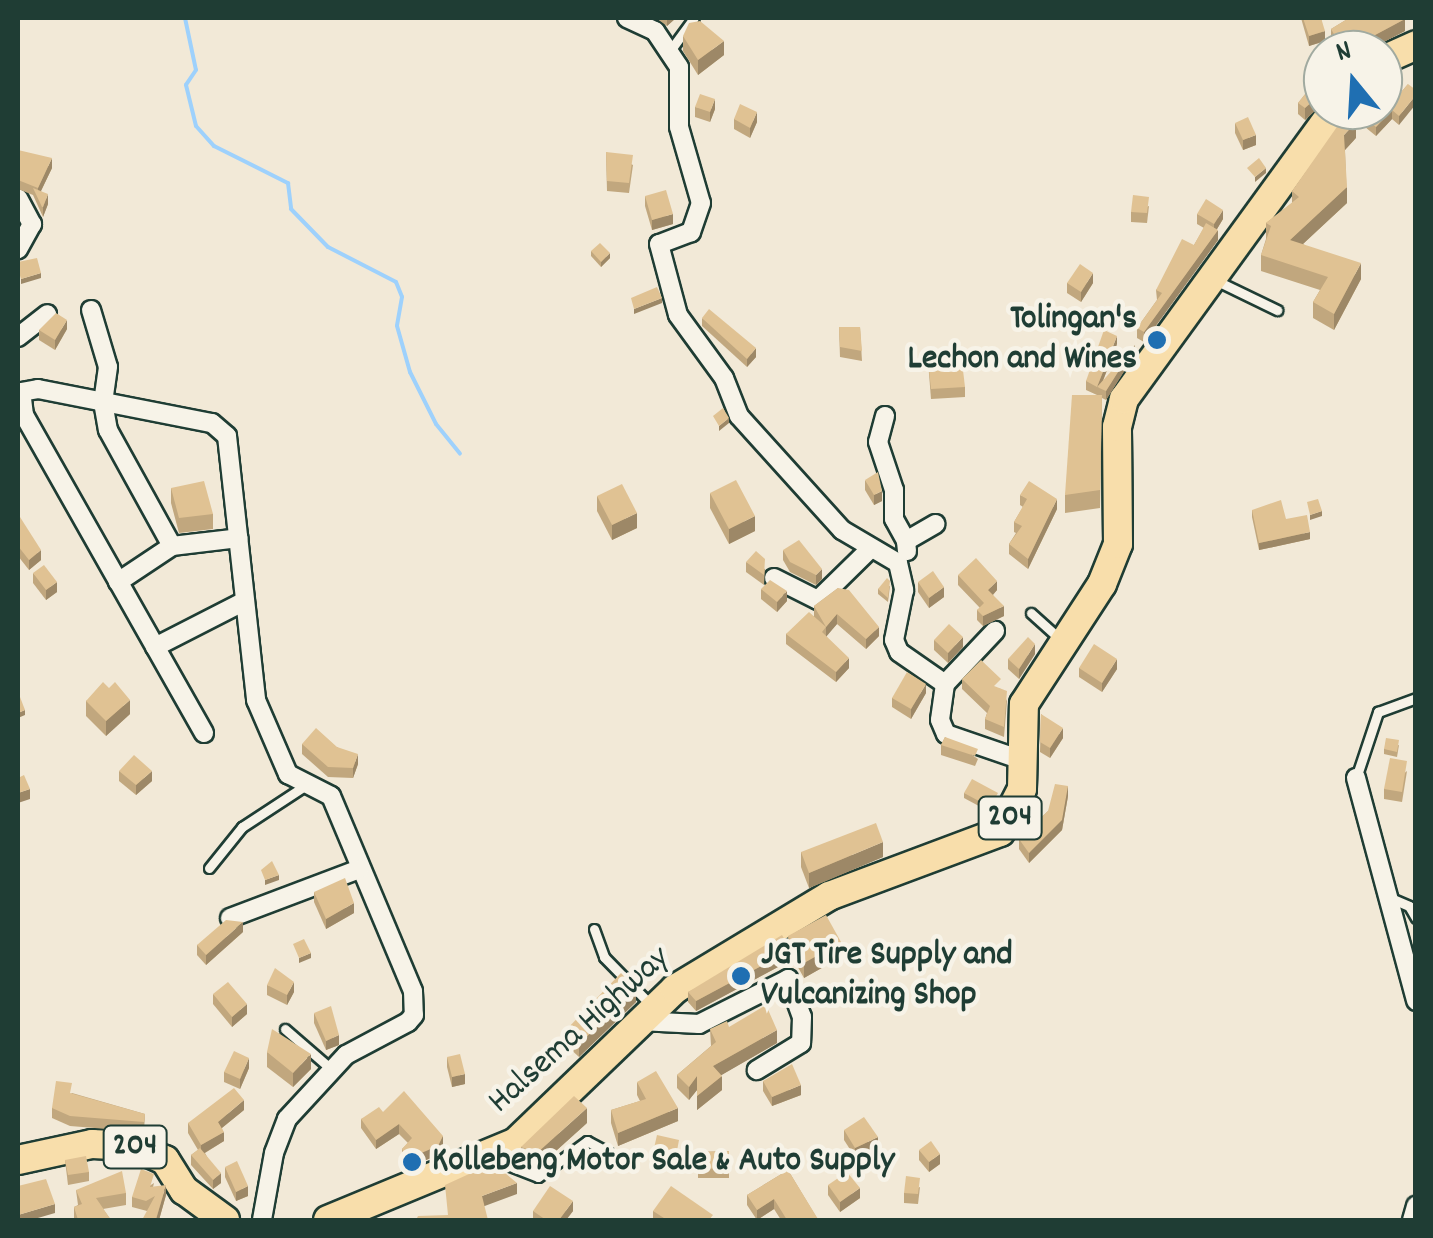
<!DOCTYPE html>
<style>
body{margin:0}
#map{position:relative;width:1433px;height:1238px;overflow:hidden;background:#f2e9d7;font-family:Dekko,sans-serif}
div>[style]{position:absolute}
.stream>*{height:4px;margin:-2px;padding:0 2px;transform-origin:2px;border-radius:2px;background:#9ed1fc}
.roads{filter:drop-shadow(2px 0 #1f3d34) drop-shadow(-2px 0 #1f3d34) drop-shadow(0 2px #1f3d34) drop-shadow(0 -2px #1f3d34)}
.service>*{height:9px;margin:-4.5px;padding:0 4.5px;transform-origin:4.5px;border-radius:4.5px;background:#f7f3e8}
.minor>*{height:18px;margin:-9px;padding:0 9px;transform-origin:9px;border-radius:9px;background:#f7f3e8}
.trunk>*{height:28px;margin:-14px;padding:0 14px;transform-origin:14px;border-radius:14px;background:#f8deab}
.wall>*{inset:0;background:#c1a77e}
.shaded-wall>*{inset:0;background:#9d8867}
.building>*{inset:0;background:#e0c293}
.dots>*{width:28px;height:28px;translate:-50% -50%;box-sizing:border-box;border:5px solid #f7f3e8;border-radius:50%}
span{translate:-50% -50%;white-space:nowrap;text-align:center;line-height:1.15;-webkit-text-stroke:9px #f7f3e8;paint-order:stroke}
.shield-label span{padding:2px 8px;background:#f7f3e8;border:2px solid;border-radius:8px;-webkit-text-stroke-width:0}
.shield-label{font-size:32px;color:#1f3d34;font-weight:700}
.poi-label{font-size:35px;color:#1f3d34;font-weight:700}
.right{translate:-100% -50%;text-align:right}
.left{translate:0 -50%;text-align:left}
.street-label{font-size:35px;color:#1f3d34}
.frame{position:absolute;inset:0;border:20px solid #1f3d34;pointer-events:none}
.north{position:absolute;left:1303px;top:30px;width:100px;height:100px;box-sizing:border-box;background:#f7f3e8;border:2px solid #a1aaa0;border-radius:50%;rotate:342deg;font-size:28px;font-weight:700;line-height:40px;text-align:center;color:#1f3d34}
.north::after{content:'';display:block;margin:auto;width:35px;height:45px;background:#1f6fb2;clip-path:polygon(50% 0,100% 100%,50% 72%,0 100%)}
</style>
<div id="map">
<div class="stream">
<div style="left:185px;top:18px;width:53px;rotate:78.1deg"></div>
<div style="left:196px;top:70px;width:18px;rotate:124deg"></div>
<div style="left:186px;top:85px;width:42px;rotate:76.3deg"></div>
<div style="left:196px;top:126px;width:27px;rotate:48deg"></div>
<div style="left:214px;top:146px;width:83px;rotate:26.6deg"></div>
<div style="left:288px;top:183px;width:26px;rotate:83deg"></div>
<div style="left:291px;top:209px;width:53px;rotate:45.8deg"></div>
<div style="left:328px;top:247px;width:76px;rotate:27.2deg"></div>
<div style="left:396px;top:282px;width:16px;rotate:68deg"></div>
<div style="left:402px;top:297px;width:29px;rotate:100deg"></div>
<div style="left:397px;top:326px;width:48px;rotate:74.2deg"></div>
<div style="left:410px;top:372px;width:58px;rotate:63.4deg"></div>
<div style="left:436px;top:424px;width:38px;rotate:51deg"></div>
</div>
<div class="roads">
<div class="service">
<div style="left:672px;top:48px;width:37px;rotate:-54deg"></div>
<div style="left:1217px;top:281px;width:67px;rotate:25.8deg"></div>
<div style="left:1031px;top:613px;width:40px;rotate:42deg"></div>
<div style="left:1356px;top:778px;width:70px;rotate:-71.6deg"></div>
<div style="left:1378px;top:712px;width:40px;rotate:-20.2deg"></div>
<div style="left:209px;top:868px;width:53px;rotate:-51.2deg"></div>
<div style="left:242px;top:827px;width:73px;rotate:-33.3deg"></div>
<div style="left:1388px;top:897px;width:23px;rotate:23deg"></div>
<div style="left:1409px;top:906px;width:14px;rotate:60deg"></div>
<div style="left:594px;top:929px;width:30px;rotate:70deg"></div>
<div style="left:604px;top:957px;width:69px;rotate:45.6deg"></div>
<div style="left:285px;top:1029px;width:61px;rotate:41deg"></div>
<div style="left:492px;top:1159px;width:49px;rotate:21.4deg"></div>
<div style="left:538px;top:1177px;width:61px;rotate:-36.3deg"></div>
<div style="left:587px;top:1141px;width:24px;rotate:28deg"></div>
</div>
<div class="minor">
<div style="left:627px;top:18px;width:31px;rotate:25deg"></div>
<div style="left:655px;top:31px;width:43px;rotate:56.3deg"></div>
<div style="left:679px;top:67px;width:60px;rotate:90deg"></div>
<div style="left:679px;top:127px;width:79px;rotate:73.9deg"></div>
<div style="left:701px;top:203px;width:31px;rotate:109deg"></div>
<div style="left:691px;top:232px;width:34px;rotate:159deg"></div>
<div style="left:659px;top:244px;width:73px;rotate:75deg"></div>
<div style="left:678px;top:315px;width:78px;rotate:53.9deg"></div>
<div style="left:724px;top:378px;width:41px;rotate:68.5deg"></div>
<div style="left:739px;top:416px;width:154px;rotate:47.9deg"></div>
<div style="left:842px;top:530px;width:65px;rotate:30.5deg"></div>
<div style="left:898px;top:563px;width:28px;rotate:77deg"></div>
<div style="left:904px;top:590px;width:51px;rotate:101.3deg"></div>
<div style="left:894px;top:640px;width:13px;rotate:67deg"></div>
<div style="left:899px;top:652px;width:56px;rotate:34.8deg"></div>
<div style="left:945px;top:684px;width:36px;rotate:98deg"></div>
<div style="left:940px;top:720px;width:15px;rotate:67deg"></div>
<div style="left:946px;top:734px;width:80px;rotate:18.9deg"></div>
<div style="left:18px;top:198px;width:30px;rotate:62deg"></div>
<div style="left:32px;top:224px;width:29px;rotate:119deg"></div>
<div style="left:91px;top:310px;width:59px;rotate:73.4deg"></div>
<div style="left:108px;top:367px;width:35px;rotate:98deg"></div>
<div style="left:103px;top:402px;width:28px;rotate:80deg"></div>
<div style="left:108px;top:430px;width:132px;rotate:61.1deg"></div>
<div style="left:18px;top:337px;width:37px;rotate:-38deg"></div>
<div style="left:885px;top:416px;width:27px;rotate:105deg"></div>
<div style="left:878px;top:442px;width:51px;rotate:71.6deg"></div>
<div style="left:894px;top:490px;width:29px;rotate:90deg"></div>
<div style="left:894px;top:519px;width:25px;rotate:61deg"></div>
<div style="left:907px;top:551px;width:10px;rotate:-96deg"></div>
<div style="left:906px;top:541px;width:34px;rotate:-30deg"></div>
<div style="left:774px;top:578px;width:49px;rotate:26.6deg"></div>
<div style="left:818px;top:600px;width:73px;rotate:-44.4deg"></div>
<div style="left:118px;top:582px;width:65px;rotate:-33.7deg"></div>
<div style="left:172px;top:546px;width:67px;rotate:-6.8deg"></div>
<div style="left:155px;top:647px;width:101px;rotate:-27.1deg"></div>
<div style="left:945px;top:684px;width:73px;rotate:-46.7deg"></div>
<div style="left:204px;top:733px;width:365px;rotate:-119.5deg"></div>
<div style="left:24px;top:415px;width:23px;rotate:-97deg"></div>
<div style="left:21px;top:392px;width:17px;rotate:-10deg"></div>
<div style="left:38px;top:389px;width:177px;rotate:11.1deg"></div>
<div style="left:212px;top:423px;width:20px;rotate:41deg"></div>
<div style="left:227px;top:436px;width:266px;rotate:83.7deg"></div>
<div style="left:256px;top:700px;width:81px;rotate:66.6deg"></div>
<div style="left:288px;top:774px;width:48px;rotate:27.1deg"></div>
<div style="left:331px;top:796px;width:212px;rotate:67.2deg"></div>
<div style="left:413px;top:991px;width:24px;rotate:88deg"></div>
<div style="left:414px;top:1015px;width:9px;rotate:131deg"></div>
<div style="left:408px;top:1022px;width:70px;rotate:152deg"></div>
<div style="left:346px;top:1055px;width:87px;rotate:132.7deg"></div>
<div style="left:287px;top:1119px;width:36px;rotate:111deg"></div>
<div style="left:274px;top:1153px;width:68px;rotate:100.2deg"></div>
<div style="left:1356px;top:778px;width:231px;rotate:74.9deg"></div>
<div style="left:230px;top:918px;width:139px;rotate:-20.7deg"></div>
<div style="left:640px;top:1021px;width:59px;rotate:2.9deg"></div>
<div style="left:699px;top:1024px;width:100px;rotate:-26.8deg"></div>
<div style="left:788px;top:979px;width:40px;rotate:69.8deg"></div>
<div style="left:802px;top:1017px;width:26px;rotate:92deg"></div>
<div style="left:801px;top:1043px;width:52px;rotate:148.5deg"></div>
<div style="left:1412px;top:1220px;width:15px;rotate:-74deg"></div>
</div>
<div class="trunk">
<div style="left:1383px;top:60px;width:36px;rotate:-24deg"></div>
<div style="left:18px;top:1160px;width:76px;rotate:-12.2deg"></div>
<div style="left:92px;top:1144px;width:41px;rotate:2.8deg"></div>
<div style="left:133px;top:1146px;width:35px;rotate:24deg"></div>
<div style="left:165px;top:1160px;width:36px;rotate:58deg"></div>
<div style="left:184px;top:1190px;width:51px;rotate:36.2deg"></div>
<div style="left:328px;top:1220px;width:204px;rotate:-22.5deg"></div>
<div style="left:516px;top:1142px;width:221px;rotate:-43.9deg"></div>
<div style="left:675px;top:989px;width:180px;rotate:-31.1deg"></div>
<div style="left:829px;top:896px;width:183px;rotate:-20.5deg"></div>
<div style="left:1000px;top:832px;width:48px;rotate:-62.9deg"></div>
<div style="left:1022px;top:789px;width:85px;rotate:-88.7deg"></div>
<div style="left:1024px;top:704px;width:143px;rotate:-57deg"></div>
<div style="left:1102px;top:584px;width:43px;rotate:-68.2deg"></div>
<div style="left:1118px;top:544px;width:117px;rotate:-90.5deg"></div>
<div style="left:1117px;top:427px;width:29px;rotate:-76deg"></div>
<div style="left:1124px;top:399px;width:357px;rotate:-54deg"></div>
</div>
</div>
<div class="wall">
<div style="clip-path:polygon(656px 18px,676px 18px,667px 26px)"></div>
<div style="clip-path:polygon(1301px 18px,1321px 18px,1325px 41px,1309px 46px)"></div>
<div style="clip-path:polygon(1349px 18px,1416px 18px,1416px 20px,1405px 19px,1405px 31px,1368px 50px,1336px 50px,1331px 40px,1331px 29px)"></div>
<div style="clip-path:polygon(683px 36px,724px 55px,698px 75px,683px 51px)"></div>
<div style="clip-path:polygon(1323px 72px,1323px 103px,1305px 120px,1298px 114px,1298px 103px)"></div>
<div style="clip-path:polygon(1408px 84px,1399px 125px,1392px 119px,1376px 136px,1365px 127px,1365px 118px,1397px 97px)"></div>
<div style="clip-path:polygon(695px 107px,715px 109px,710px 122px,695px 117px)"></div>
<div style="clip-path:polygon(734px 119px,757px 122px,750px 138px,734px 129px)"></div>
<div style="clip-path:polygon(1235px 123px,1256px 145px,1243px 150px,1235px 133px)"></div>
<div style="clip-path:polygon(1356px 138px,1345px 150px,1347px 203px,1303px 244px,1361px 279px,1334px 330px,1313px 318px,1313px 302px,1320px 290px,1261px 271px,1261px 255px,1266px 239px,1266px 223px,1292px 203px,1292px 191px)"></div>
<div style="clip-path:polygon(18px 150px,52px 168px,41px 191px,48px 204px,43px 217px,33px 195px,18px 189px)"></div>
<div style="clip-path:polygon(606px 152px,633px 165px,629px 193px,607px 191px)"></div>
<div style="clip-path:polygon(645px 196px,673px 224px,652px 230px,645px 206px)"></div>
<div style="clip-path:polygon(1149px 206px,1147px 223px,1131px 222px,1131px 212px)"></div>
<div style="clip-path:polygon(1197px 214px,1223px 219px,1217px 229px,1218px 240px,1144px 342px,1137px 338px,1137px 328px,1157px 300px,1156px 290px,1194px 245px,1204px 228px,1197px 224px)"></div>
<div style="clip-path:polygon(591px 251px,610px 258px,601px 267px,591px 256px)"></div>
<div style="clip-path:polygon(1067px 283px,1093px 283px,1081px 302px,1067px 293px)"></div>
<div style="clip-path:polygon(702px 318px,756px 357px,747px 367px,702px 326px)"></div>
<div style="clip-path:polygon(839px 327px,860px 327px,862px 361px,840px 357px)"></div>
<div style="clip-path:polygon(67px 329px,55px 350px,39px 340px,39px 330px)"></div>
<div style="clip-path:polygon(1117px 344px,1103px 381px,1135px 354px,1106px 400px,1102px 398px,1100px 508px,1065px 513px,1065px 495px,1097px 395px,1086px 390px,1086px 381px)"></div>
<div style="clip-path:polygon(928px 361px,965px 387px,965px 397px,931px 399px)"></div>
<div style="clip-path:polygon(865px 480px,882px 501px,874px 505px,865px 490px)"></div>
<div style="clip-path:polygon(171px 488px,213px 514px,213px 529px,179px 533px,171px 503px)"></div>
<div style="clip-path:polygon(710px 493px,755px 531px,729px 544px,710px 508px)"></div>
<div style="clip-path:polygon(1020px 495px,1057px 509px,1028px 569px,1009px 554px,1009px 544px,1016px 533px,1014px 532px,1014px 522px,1023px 507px,1020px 505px)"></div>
<div style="clip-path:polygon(597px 496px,637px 528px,612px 540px,597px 511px)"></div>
<div style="clip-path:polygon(1252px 510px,1286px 519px,1310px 539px,1259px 550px,1252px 517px)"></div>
<div style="clip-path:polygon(18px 519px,41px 560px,29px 570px,18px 556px)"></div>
<div style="clip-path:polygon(783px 550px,822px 579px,816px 585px,790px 572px,783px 560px)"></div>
<div style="clip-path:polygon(746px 562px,765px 569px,764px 585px,746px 572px)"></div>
<div style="clip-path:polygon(33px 573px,57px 592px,46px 600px,33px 583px)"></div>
<div style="clip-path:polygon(958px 575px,997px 590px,993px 595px,1004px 616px,983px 626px,977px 620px,977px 610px,980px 608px,958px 585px)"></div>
<div style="clip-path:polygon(918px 582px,944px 597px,929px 608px,918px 592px)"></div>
<div style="clip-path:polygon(890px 586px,888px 602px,878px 594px,878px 589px)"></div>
<div style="clip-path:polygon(838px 588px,879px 636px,866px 649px,837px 624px,826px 636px,849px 668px,836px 682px,786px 644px,786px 634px,814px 616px,814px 606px)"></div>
<div style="clip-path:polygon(761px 589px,787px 601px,777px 612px,761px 599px)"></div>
<div style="clip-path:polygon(934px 640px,963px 647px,948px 663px,934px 650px)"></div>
<div style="clip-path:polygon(1035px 654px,1019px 679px,1008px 669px,1008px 659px)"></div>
<div style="clip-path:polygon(1079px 668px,1117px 669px,1102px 692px,1079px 677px)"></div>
<div style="clip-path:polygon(962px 679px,1001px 689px,1007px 701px,1004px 737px,985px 729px,985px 719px,987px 713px,962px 689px)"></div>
<div style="clip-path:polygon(109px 688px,130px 714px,106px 736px,86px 716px,86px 701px)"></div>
<div style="clip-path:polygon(926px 693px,911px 719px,892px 707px,892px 698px)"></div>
<div style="clip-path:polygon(1041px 714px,1063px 738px,1050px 758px,1040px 752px)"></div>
<div style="clip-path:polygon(945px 737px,978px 759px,975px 766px,941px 755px,941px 745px)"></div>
<div style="clip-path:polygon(302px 744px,337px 747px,358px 764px,353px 778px,328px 777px,302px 754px)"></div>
<div style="clip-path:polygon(1399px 745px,1397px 757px,1384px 754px,1384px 749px)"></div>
<div style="clip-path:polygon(119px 771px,152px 781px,136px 795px,119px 781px)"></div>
<div style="clip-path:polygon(1407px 771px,1402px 802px,1384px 799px,1384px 789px)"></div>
<div style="clip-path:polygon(964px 793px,998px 798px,990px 812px,964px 798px)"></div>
<div style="clip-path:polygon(1068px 796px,1062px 830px,1029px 863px,1019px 849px,1019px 839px,1048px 811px)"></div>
<div style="clip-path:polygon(801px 852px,883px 857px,809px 888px,801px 867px)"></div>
<div style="clip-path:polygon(314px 892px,354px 913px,326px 929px,314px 902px)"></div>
<div style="clip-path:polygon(243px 932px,206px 965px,197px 955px,197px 945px)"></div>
<div style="clip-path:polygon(788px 936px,841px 957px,804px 978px,791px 955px,791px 960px,696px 1011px,688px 1002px,688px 992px,788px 946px)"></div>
<div style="clip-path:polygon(267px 985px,294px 992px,287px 1005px,267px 995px)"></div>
<div style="clip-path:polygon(213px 994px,247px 1014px,232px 1027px,213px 1004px)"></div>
<div style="clip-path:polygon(636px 1002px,579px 1057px,565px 1044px,565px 1031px)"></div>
<div style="clip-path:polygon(314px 1013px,339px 1045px,326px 1050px,314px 1023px)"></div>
<div style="clip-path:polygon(729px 1027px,777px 1043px,721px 1075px,722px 1090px,697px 1110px,697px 1090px,689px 1100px,677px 1088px,677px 1075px,711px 1046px,710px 1029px)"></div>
<div style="clip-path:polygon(267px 1052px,311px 1069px,293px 1087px,267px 1067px)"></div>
<div style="clip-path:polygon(447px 1057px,465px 1084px,452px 1087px,447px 1067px)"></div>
<div style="clip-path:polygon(249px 1068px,240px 1089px,224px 1082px,224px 1072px)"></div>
<div style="clip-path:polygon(763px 1081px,801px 1095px,772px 1106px,763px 1091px)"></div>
<div style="clip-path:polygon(637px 1082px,678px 1121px,618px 1146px,611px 1123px,611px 1110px,640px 1101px,637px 1095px)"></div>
<div style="clip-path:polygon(72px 1093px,145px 1114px,144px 1132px,70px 1126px,52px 1118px,52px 1108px)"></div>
<div style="clip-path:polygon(244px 1110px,222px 1128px,224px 1141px,205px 1153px,221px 1183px,213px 1189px,191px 1165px,191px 1155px,198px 1150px,188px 1133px,188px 1123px)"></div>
<div style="clip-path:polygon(383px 1112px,443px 1145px,438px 1155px,407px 1168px,402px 1158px,402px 1149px,408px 1143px,399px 1134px,376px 1149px,361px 1128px,361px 1119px)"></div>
<div style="clip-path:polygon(587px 1123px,537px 1168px,521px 1162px,521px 1147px)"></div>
<div style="clip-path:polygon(844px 1130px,878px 1147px,855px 1157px,844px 1140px)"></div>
<div style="clip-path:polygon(679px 1150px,675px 1171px,652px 1167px,652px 1157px)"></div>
<div style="clip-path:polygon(919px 1150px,940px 1164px,929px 1172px,919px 1160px)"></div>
<div style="clip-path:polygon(729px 1151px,729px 1178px,698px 1178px,698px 1152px)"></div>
<div style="clip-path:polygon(65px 1160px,89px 1172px,89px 1181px,68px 1185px)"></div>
<div style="clip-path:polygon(225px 1167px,248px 1196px,236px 1201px,225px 1177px)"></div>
<div style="clip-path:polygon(788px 1170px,818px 1220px,781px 1220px,774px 1209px,757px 1220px,747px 1205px,747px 1195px)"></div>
<div style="clip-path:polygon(154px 1183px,153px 1187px,166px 1195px,159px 1220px,147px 1211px,132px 1207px,132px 1197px)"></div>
<div style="clip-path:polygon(828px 1185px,860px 1198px,840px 1212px,828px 1195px)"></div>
<div style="clip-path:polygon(920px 1187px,918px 1204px,904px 1203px,904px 1193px)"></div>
<div style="clip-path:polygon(76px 1190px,126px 1193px,126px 1205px,103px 1209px,111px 1220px,74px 1220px,74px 1207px,78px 1205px)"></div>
<div style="clip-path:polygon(533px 1211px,573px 1211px,566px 1220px,533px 1220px)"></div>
<div style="clip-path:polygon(653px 1211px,713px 1220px,653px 1220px)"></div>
</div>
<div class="shaded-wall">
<div style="clip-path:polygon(667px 18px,676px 18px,667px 26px)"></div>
<div style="clip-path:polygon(1405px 19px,1405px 31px,1368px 50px,1362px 50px,1362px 42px)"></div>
<div style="clip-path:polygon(1325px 31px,1325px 41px,1309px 46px,1309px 36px)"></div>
<div style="clip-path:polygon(724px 41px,724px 55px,698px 75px,698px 60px)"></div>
<div style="clip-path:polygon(1323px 92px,1323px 103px,1305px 120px,1305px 108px)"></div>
<div style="clip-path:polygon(1416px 95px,1416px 104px,1399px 125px,1399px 116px)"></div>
<div style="clip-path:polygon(715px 99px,715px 109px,710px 122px,710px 112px)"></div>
<div style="clip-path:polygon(1392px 110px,1392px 119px,1376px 136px,1376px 127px)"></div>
<div style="clip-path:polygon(757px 112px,757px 122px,750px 138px,750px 128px)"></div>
<div style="clip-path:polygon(1356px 122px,1356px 138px,1344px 151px,1344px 135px)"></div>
<div style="clip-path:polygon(1256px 135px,1256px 145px,1243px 150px,1243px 140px)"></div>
<div style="clip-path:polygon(52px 158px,52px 168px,38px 197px,38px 188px)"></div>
<div style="clip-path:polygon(1266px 168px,1266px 173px,1255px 182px,1255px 177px)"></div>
<div style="clip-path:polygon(1347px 187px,1347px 203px,1290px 256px,1290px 240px)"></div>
<div style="clip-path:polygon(48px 194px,48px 204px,43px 217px,43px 207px)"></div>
<div style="clip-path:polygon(1223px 210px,1223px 219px,1214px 234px,1214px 224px)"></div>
<div style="clip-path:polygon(673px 214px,673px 224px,652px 230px,652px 220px)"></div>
<div style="clip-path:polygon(1218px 230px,1218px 240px,1144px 342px,1144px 332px)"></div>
<div style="clip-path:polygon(610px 253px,610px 258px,601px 267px,601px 262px)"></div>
<div style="clip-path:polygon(1361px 263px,1361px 279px,1334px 330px,1334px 314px)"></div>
<div style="clip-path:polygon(41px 273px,41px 278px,21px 284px,21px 279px)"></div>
<div style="clip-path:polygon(1093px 273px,1093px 283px,1081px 302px,1081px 292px)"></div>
<div style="clip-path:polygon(662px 298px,662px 303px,634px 314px,634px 309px)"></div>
<div style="clip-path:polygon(67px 320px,67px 329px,55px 350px,55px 340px)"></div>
<div style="clip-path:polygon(1117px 336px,1117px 344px,1100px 388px,1097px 387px,1097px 395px,1097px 387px)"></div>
<div style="clip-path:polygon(1135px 345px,1135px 354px,1106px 400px,1106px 391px)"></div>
<div style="clip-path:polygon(756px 348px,756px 357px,747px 367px,747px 359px)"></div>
<div style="clip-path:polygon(729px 418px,729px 423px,719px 431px,719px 426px)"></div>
<div style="clip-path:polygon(882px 491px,882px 501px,874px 505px,874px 495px)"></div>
<div style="clip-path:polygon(1057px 499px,1057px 509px,1028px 569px,1028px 559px)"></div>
<div style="clip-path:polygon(1322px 511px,1322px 516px,1310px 520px,1310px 515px)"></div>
<div style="clip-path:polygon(637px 513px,637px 528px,612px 540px,612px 525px)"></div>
<div style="clip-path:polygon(755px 516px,755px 531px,729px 544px,729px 529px)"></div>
<div style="clip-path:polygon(1310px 532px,1310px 539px,1259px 550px,1259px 543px)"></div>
<div style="clip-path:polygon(41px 550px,41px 560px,29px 570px,29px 560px)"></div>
<div style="clip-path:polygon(822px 569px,822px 579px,816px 585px,816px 575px)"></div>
<div style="clip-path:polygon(997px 581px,997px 590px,988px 600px,988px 590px)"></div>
<div style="clip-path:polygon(57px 582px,57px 592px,46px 600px,46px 590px)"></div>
<div style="clip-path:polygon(944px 587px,944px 597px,929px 608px,929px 598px)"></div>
<div style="clip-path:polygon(787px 591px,787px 601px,777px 612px,777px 602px)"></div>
<div style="clip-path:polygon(1004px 606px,1004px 616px,983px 626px,983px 616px)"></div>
<div style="clip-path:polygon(837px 614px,837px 624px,826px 637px,826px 627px)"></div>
<div style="clip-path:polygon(879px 627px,879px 636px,866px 649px,866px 639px)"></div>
<div style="clip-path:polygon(963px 637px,963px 647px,948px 663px,948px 653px)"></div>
<div style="clip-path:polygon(1035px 644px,1035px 654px,1019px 679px,1019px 669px)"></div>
<div style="clip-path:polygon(849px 658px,849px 668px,836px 682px,836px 672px)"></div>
<div style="clip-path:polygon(1117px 659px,1117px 669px,1102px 692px,1102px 683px)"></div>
<div style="clip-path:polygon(926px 684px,926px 693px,911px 719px,911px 709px)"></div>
<div style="clip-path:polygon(130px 700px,130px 714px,106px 736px,106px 721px)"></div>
<div style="clip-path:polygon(25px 710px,25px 715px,18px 718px,18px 713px)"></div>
<div style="clip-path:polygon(1063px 728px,1063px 738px,1050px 758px,1050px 748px)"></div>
<div style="clip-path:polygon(358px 754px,358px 764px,353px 778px,353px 768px)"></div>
<div style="clip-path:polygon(152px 771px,152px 781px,136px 795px,136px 785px)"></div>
<div style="clip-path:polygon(1068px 786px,1068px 796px,1062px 830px,1029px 863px,1029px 853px)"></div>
<div style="clip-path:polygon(30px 789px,30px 799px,18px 803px,18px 793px)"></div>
<div style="clip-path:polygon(883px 842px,883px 857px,809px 888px,809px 873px)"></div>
<div style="clip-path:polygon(279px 875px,279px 880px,265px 885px,265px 880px)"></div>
<div style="clip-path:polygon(354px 903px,354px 913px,326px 929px,326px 919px)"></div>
<div style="clip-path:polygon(243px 922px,243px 932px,206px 965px,206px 955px)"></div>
<div style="clip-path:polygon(841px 942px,841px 957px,804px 978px,804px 963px)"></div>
<div style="clip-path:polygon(791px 950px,791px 960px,696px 1011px,696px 1001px)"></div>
<div style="clip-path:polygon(311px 953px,311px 958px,299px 963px,299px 958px)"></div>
<div style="clip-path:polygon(294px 982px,294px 992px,287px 1005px,287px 995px)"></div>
<div style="clip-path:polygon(636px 989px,636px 1002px,579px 1057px,579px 1044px)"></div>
<div style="clip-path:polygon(247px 1004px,247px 1014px,232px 1027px,232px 1017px)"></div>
<div style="clip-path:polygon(777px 1030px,777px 1043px,713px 1080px,713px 1066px)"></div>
<div style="clip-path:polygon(339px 1035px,339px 1045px,326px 1050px,326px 1041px)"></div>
<div style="clip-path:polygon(311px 1054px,311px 1069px,293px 1087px,293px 1073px)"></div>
<div style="clip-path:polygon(249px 1058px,249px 1068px,240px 1089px,240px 1079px)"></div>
<div style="clip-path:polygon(465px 1074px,465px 1084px,452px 1087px,452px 1077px)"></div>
<div style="clip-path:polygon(697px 1076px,697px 1090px,689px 1100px,689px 1087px)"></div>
<div style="clip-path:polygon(722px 1076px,722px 1090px,697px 1110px,697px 1096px)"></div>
<div style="clip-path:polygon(801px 1085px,801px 1095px,772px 1106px,772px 1097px)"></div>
<div style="clip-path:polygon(244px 1100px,244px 1110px,218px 1131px,218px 1122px)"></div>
<div style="clip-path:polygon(587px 1108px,587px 1123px,537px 1168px,537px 1153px)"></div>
<div style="clip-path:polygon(678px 1108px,678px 1121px,618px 1146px,618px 1133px)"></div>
<div style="clip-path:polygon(399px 1124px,399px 1134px,376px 1149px,376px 1140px)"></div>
<div style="clip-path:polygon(224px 1132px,224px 1141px,201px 1155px,201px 1145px)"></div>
<div style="clip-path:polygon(443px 1136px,443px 1145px,438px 1155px,407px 1168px,407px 1159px)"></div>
<div style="clip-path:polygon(878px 1137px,878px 1147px,855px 1157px,855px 1148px)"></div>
<div style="clip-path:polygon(940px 1154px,940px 1164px,929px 1172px,929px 1162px)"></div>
<div style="clip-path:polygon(221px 1173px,221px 1183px,213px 1189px,213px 1180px)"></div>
<div style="clip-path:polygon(517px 1183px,517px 1194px,482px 1207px,482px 1196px)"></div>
<div style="clip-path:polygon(166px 1185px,166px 1195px,159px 1220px,156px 1220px)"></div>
<div style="clip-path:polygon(248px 1186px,248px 1196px,236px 1201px,236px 1192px)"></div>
<div style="clip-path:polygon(860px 1188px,860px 1198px,840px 1212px,840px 1202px)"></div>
<div style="clip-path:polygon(774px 1199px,774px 1209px,757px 1220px,757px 1210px)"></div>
<div style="clip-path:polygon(573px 1201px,573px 1211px,566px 1220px,559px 1220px)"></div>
<div style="clip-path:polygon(55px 1204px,55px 1213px,31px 1220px,18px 1220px,18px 1215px)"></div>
</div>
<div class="building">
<div style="clip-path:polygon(1303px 18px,1321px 18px,1325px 31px,1309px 36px)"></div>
<div style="clip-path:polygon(1349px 18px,1404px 18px,1405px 19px,1362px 42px,1366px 50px,1340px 50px,1342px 48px,1331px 29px)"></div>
<div style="clip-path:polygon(700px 21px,724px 41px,698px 60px,683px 36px,689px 23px)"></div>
<div style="clip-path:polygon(1323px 72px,1323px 92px,1305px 108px,1298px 103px)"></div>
<div style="clip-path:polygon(1408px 84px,1416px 90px,1416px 95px,1399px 116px,1392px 110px,1376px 127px,1365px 118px,1371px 110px,1383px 110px,1383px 94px,1388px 88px,1397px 97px)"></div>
<div style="clip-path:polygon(700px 94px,715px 99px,710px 112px,695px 107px)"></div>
<div style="clip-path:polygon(740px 104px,757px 112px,750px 128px,734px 119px)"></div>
<div style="clip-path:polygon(1346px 114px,1356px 122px,1344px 135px,1347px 187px,1290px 240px,1361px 263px,1334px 314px,1313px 302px,1328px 277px,1261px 255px,1271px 226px,1266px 223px,1299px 197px,1292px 191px)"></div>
<div style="clip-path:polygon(1248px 117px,1256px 135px,1243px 140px,1235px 123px)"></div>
<div style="clip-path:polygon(18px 150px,52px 158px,38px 188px,18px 180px)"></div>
<div style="clip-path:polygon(606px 152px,633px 155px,629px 183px,607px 181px)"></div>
<div style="clip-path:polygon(1259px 158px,1266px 168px,1255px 177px,1247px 168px)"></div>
<div style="clip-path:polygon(33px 188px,48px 194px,43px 207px,42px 207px)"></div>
<div style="clip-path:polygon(666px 190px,673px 214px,652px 220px,645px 196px)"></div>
<div style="clip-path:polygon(1133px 195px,1149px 197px,1147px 213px,1131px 212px)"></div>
<div style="clip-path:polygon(1206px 199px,1223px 210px,1214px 224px,1197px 214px)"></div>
<div style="clip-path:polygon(1206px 223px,1218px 230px,1144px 332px,1137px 328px,1162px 293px,1156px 290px,1182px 239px,1194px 245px)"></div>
<div style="clip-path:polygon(600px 243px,610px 253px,601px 262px,591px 251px)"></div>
<div style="clip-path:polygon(37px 258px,41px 273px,21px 279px,18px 269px,18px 262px)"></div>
<div style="clip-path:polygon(1080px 264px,1093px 273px,1081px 292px,1067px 283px)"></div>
<div style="clip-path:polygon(657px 287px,662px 298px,634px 309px,631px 298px)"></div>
<div style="clip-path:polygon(709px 309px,756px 348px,747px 359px,702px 318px)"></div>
<div style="clip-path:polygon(56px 313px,67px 320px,55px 340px,39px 330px)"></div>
<div style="clip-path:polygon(839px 327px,860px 327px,862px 351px,840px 347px)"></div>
<div style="clip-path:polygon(1104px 330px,1117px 336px,1097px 387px,1086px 381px)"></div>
<div style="clip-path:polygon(1135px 345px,1106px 391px,1097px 387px)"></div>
<div style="clip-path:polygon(928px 361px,962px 362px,965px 387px,931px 389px)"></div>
<div style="clip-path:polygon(1072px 395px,1102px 395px,1100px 490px,1065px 495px)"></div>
<div style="clip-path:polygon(723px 408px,729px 418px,719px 426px,713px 416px)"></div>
<div style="clip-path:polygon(878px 472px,882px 491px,874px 495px,865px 480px)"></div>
<div style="clip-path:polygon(736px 480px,755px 516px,729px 529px,710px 493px)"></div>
<div style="clip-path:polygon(204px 481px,213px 514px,179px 518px,171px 488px)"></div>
<div style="clip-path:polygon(1029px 481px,1057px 499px,1028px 559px,1009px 544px,1022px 526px,1014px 522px,1027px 499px,1020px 495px)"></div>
<div style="clip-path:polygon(622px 484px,637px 513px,612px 525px,597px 496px)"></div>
<div style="clip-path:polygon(1318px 499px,1322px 511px,1310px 515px,1307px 502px)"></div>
<div style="clip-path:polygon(1281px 500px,1286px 519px,1307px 515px,1310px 532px,1259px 543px,1252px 510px)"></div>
<div style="clip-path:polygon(20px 517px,41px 550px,29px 560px,18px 546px,18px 519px)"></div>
<div style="clip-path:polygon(799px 540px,822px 569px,816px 575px,790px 562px,783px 550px)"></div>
<div style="clip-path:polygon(756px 551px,765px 559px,764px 575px,746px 562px)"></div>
<div style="clip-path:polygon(976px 558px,997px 581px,988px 590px,1004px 606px,983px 616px,977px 610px,984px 603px,958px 575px)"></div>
<div style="clip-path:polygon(44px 565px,57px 582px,46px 590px,33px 573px)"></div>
<div style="clip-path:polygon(933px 571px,944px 587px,929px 598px,918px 582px)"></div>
<div style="clip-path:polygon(887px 578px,890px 581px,888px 598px,878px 589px)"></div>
<div style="clip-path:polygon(770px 580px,787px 591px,777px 602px,761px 589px)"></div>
<div style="clip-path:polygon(838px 588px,849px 590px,879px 627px,866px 639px,837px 614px,826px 627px,814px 606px)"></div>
<div style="clip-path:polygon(809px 612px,826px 627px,822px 632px,849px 658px,836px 672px,786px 634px)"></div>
<div style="clip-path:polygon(949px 624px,963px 637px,948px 653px,934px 640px)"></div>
<div style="clip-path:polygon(1028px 637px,1035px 644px,1019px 669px,1008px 659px)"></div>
<div style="clip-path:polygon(1094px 644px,1117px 659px,1102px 683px,1079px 668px)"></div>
<div style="clip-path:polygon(981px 660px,1001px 679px,994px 686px,1007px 691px,1004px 727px,985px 719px,990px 706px,962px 679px)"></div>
<div style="clip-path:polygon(907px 672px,926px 684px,911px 709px,892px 698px)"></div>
<div style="clip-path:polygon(103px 682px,109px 688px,115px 682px,130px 700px,106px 721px,86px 701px)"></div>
<div style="clip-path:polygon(20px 697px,25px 710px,18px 713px,18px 698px)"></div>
<div style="clip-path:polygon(1041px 714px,1063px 728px,1050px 748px,1040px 742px)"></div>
<div style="clip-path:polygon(316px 728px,337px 747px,358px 754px,353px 768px,328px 767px,302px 744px)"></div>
<div style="clip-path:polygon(945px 737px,978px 749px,975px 756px,941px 745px)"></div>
<div style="clip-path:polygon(1386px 738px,1399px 740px,1397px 752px,1384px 749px)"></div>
<div style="clip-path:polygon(134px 755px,152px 771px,136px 785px,119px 771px)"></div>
<div style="clip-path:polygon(1390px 758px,1407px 761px,1402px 792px,1384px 789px)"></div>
<div style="clip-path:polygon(24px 775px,30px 789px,18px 793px,18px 778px)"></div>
<div style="clip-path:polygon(972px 779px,998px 793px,990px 807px,964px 793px)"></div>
<div style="clip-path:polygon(1055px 784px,1068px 786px,1062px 820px,1029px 853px,1019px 839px,1048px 811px)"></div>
<div style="clip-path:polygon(876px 823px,883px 842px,809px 873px,801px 852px)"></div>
<div style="clip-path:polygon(272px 861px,279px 875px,265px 880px,261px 870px)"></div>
<div style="clip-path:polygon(345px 878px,354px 903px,326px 919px,314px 892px)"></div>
<div style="clip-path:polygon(826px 915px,841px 942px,804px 963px,788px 936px)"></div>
<div style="clip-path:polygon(226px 920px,243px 922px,206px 955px,197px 945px)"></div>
<div style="clip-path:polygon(782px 935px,791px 950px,696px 1001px,688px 992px)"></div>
<div style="clip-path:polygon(304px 939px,311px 953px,299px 958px,293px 944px)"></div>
<div style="clip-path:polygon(275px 968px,294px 982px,287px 995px,267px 985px)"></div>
<div style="clip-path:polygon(621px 973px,636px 989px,579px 1044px,565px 1031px)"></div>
<div style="clip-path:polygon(228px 982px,247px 1004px,232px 1017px,213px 994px)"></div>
<div style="clip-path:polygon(766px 1005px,777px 1030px,713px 1066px,722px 1076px,697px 1096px,697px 1076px,689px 1087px,677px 1075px,716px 1042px,710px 1029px,727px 1021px,729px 1027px)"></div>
<div style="clip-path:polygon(331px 1006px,339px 1035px,326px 1041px,314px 1013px)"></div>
<div style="clip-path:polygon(272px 1029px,311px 1054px,293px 1073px,267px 1052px)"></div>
<div style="clip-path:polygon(234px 1051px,249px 1058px,240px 1079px,224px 1072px)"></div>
<div style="clip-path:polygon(460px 1054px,465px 1074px,452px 1077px,447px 1057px)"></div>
<div style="clip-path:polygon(792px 1064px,801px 1085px,772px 1097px,763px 1081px)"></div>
<div style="clip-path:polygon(656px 1071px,678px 1108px,618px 1133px,611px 1110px,646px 1099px,637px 1082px)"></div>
<div style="clip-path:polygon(56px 1081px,72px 1083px,70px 1093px,145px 1114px,144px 1122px,70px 1116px,52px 1108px)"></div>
<div style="clip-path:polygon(234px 1088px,244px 1100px,218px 1122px,224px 1132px,201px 1145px,188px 1123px)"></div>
<div style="clip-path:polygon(404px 1091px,443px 1136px,438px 1146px,407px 1159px,402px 1149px,412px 1138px,399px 1124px,376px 1140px,361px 1119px,379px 1107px,383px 1112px)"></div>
<div style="clip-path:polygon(574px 1096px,587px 1108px,537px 1153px,521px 1147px)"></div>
<div style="clip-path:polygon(864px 1117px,878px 1137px,855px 1148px,844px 1130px)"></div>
<div style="clip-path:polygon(657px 1135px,679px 1140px,675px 1161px,652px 1157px)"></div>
<div style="clip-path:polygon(931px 1141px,940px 1154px,929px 1162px,919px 1150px)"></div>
<div style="clip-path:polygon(200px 1148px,221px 1173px,213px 1180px,191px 1155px)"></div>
<div style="clip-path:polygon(729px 1151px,729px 1168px,698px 1169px,698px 1152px)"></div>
<div style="clip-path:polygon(86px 1156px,89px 1172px,68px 1175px,65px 1160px)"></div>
<div style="clip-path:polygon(237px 1161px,248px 1186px,236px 1192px,225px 1167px)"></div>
<div style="clip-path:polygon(493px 1163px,517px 1183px,482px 1196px,488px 1220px,416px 1220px,418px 1216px,448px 1215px,445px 1185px)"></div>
<div style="clip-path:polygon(141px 1169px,154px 1174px,150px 1187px,166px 1185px,156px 1219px,159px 1220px,142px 1220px,155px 1196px,146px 1201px,132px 1197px)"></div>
<div style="clip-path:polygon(788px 1170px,818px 1219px,787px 1220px,774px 1199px,757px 1210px,747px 1195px)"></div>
<div style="clip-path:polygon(122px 1171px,126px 1193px,96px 1198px,111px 1220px,78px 1220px,74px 1207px,82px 1204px,76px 1190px)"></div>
<div style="clip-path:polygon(847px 1172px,860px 1188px,840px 1202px,828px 1185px)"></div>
<div style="clip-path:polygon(906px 1176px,920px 1178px,918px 1194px,904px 1193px)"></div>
<div style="clip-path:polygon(46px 1179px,55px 1204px,18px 1215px,18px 1186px)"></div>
<div style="clip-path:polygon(550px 1186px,573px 1201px,559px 1220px,546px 1220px,533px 1211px)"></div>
<div style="clip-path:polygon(671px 1186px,713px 1215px,709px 1220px,667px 1220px,653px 1211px)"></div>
</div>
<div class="dots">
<div style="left:1157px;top:340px;background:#1f6fb2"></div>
<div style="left:741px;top:976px;background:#1f6fb2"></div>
<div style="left:412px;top:1162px;background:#1f6fb2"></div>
</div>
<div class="shield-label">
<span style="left:1010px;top:818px">204</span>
<span style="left:135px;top:1147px">204</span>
</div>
<div class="poi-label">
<span class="right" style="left:1137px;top:340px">Tolingan's<br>Lechon and Wines</span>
<span class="left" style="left:761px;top:976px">JGT Tire Supply and<br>Vulcanizing Shop</span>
<span class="left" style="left:432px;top:1162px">Kollebeng Motor Sale &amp; Auto Supply</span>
</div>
<div class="street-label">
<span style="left:580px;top:1031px;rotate:-42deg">Halsema Highway</span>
</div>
<div class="frame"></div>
<div class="north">N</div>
</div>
